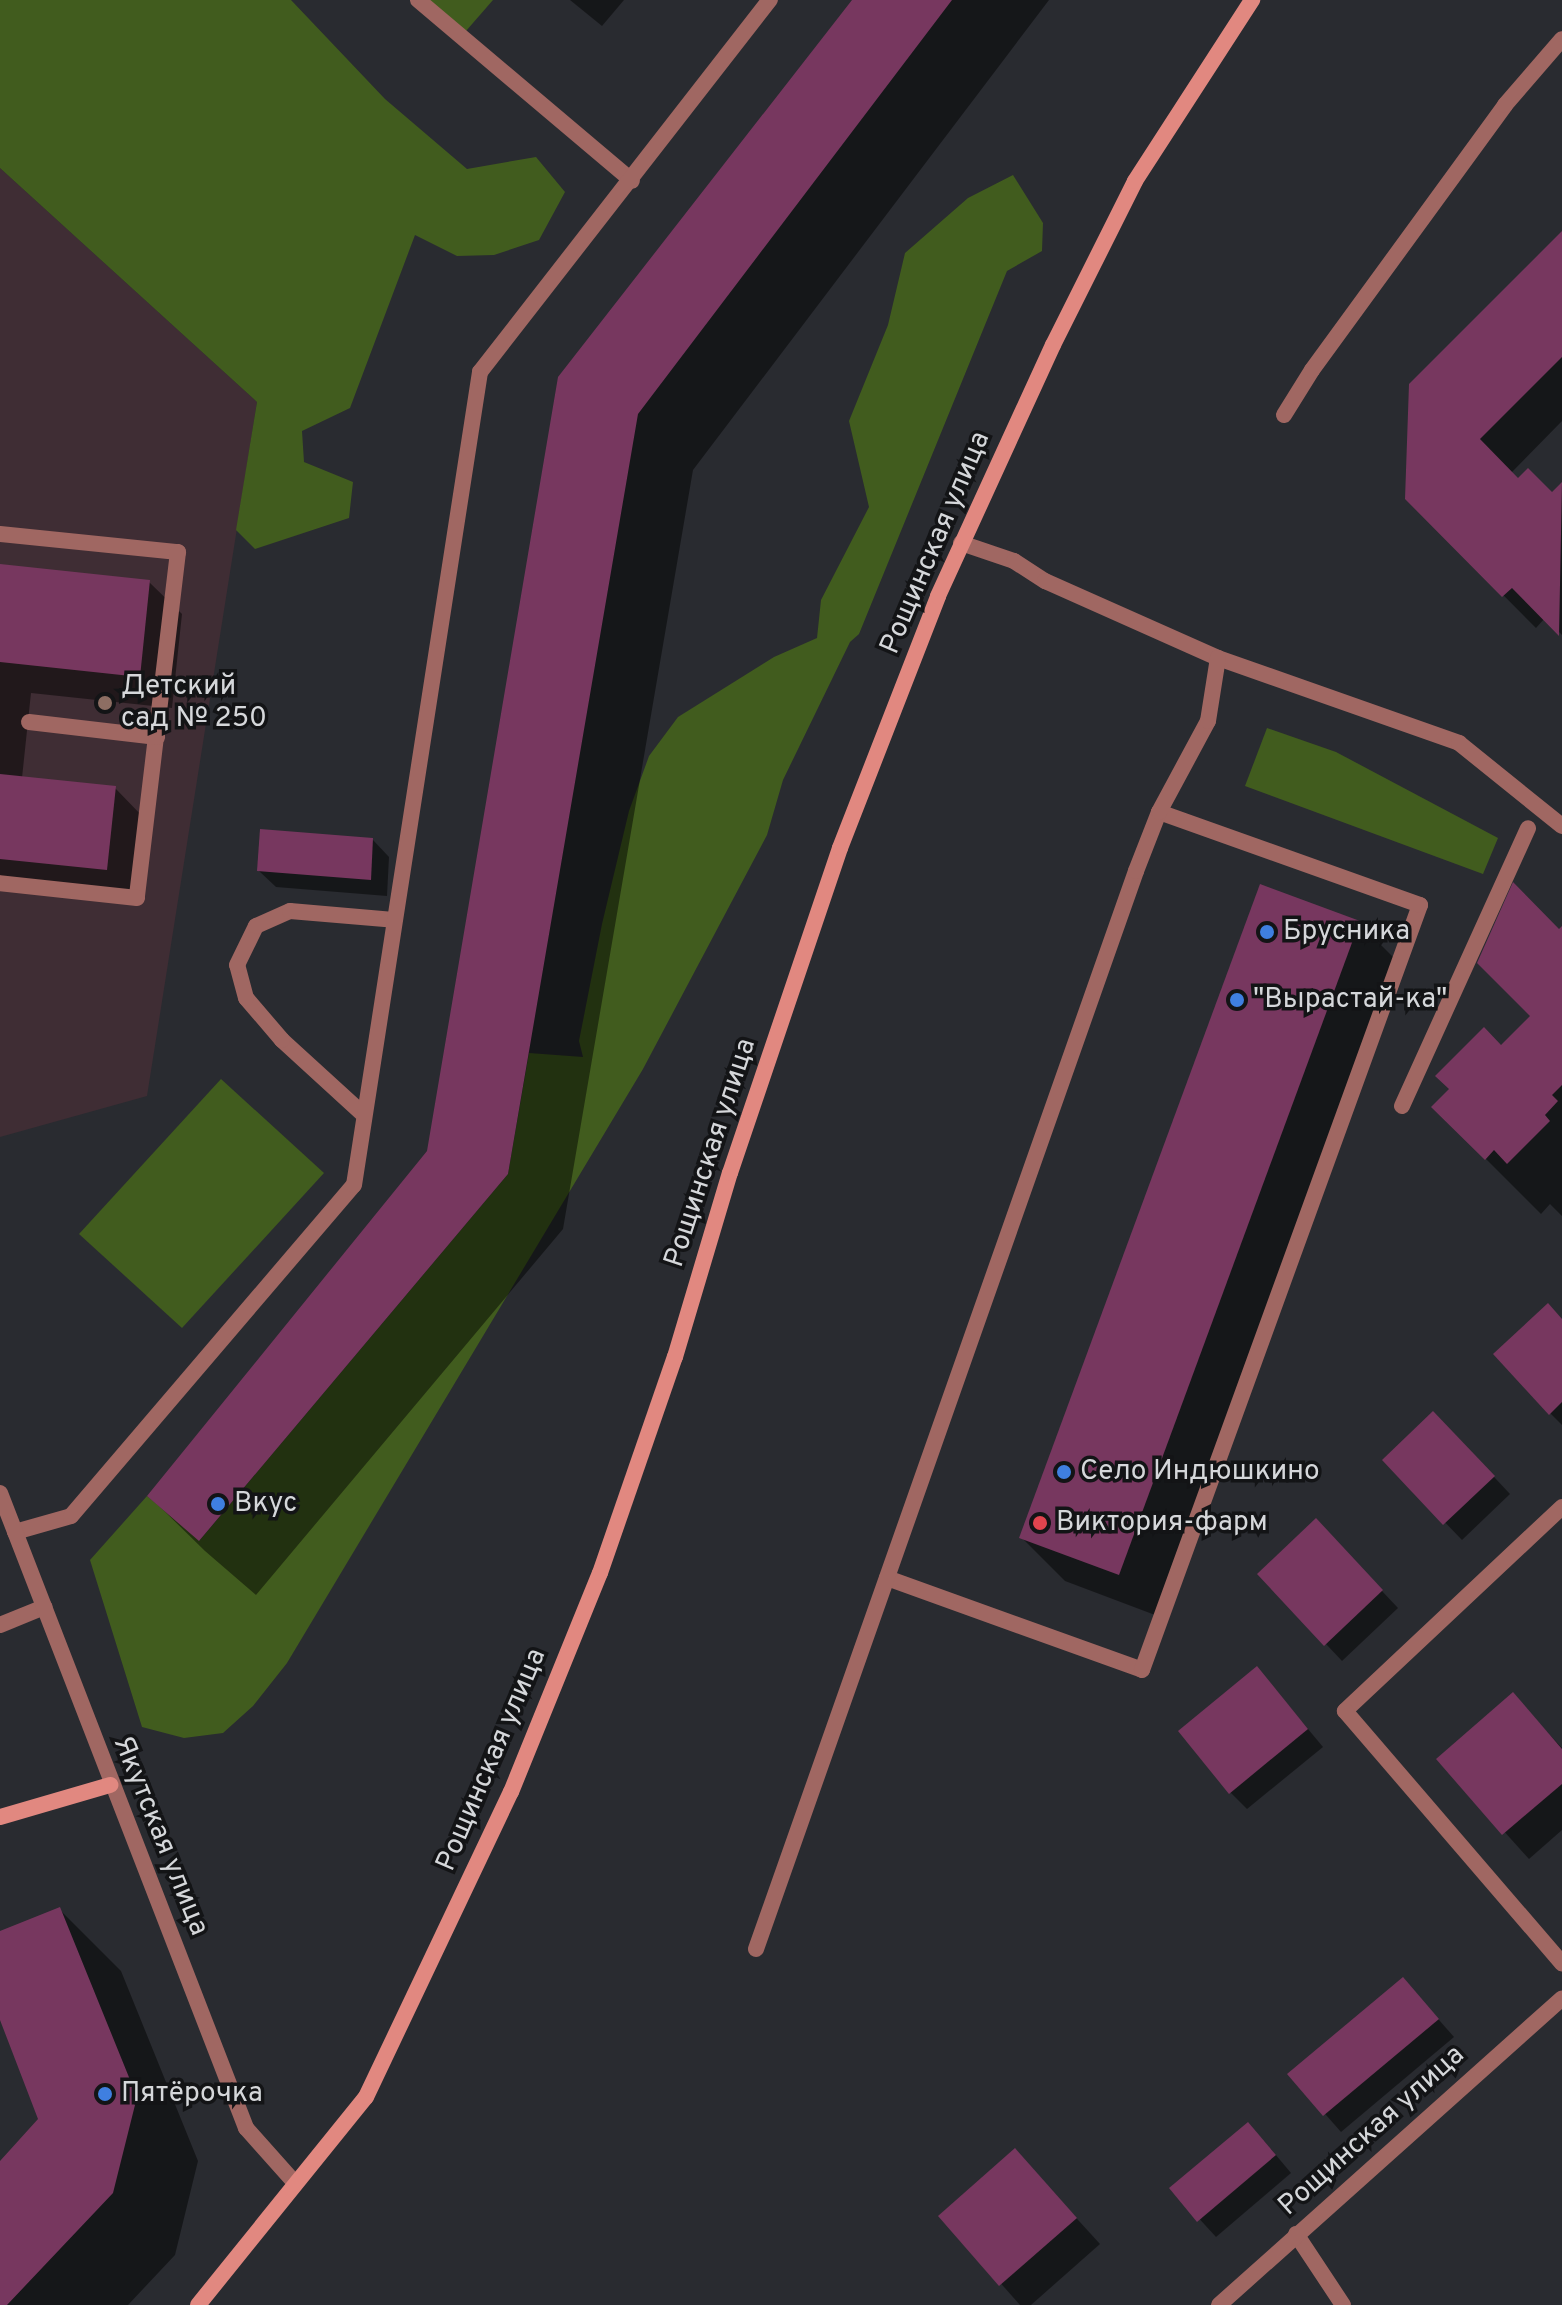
<!DOCTYPE html>
<meta charset="utf-8">
<style>
body{margin:0}
#map{position:relative;width:1562px;height:2305px;overflow:hidden;background:#292b30;font-family:Overpass,sans-serif}
div>[style]{position:absolute}
.education>*{inset:0;background:#3f2d34}
.green>*{inset:0;background:#415c1e}
.shadow>*{inset:0;background:#0007}
.building>*{inset:0;background:#77375f}
.lane>*{height:16px;margin:-8px;padding:0 8px;transform-origin:8px;border-radius:8px;background:#a06762}
.street>*{height:16px;margin:-8px;padding:0 8px;transform-origin:8px;border-radius:8px;background:#a06762}
.secondary>*{height:16px;margin:-8px;padding:0 8px;transform-origin:8px;border-radius:8px;background:#e18880}
.dots>*{width:22px;height:22px;translate:-50% -50%;box-sizing:border-box;border:4px solid #131416;border-radius:50%}
span{translate:-50% -50%;white-space:nowrap;text-align:center;line-height:1.15;-webkit-text-stroke:7px #131416;paint-order:stroke}
.street-label{font-size:28px;color:#d5d7da}
.poi-label{font-size:28px;color:#d5d7da}
.left{translate:0 -50%;text-align:left}
</style>
<div id="map">
<div class="education">
<div style="clip-path:polygon(0 168px,257px 402px,147px 1096px,0 1137px)"></div>
</div>
<div class="green">
<div style="clip-path:polygon(0 0,291px 0,385px 99px,467px 169px,536px 157px,565px 192px,539px 240px,494px 255px,457px 256px,415px 235px,350px 408px,302px 431px,304px 462px,353px 482px,349px 518px,255px 549px,236px 530px,257px 402px,0 168px)"></div>
<div style="clip-path:polygon(429px 0,493px 0,466px 31px)"></div>
<div style="clip-path:polygon(1013px 175px,1043px 223px,1042px 251px,1007px 271px,859px 634px,850px 642px,783px 780px,767px 835px,643px 1069px,287px 1663px,253px 1706px,223px 1733px,184px 1738px,142px 1727px,90px 1560px,147px 1496px,200px 1540px,508px 1174px,529px 1053px,583px 1057px,579px 1041px,602px 924px,629px 811px,649px 756px,678px 717px,774px 657px,817px 638px,821px 600px,869px 507px,849px 421px,888px 325px,905px 253px,968px 198px)"></div>
<div style="clip-path:polygon(1267px 728px,1336px 752px,1498px 838px,1483px 874px,1245px 786px)"></div>
<div style="clip-path:polygon(221px 1079px,324px 1173px,182px 1328px,79px 1234px)"></div>
</div>
<div class="shadow">
<div style="clip-path:polygon(570px 0,624px 0,602px 26px)"></div>
<div style="clip-path:polygon(854px 0,1049px 0,693px 470px,563px 1229px,256px 1595px,205px 1551px,149px 1496px,429px 1152px,560px 377px)"></div>
<div style="clip-path:polygon(1562px 235px,1562px 421px,1511px 473px,1519px 480px,1552px 495px,1562px 485px,1562px 635px,1545px 618px,1536px 628px,1407px 498px)"></div>
<div style="clip-path:polygon(0 566px,149px 582px,182px 614px,172px 708px,31px 693px,22px 778px,115px 788px,147px 821px,139px 901px,0 887px)"></div>
<div style="clip-path:polygon(373px 840px,389px 857px,387px 896px,276px 887px,259px 871px)"></div>
<div style="clip-path:polygon(1359px 923px,1403px 967px,1163px 1618px,1065px 1581px,1021px 1537px)"></div>
<div style="clip-path:polygon(1562px 929px,1562px 1216px,1550px 1204px,1541px 1214px,1434px 1107px,1533px 1016px)"></div>
<div style="clip-path:polygon(1562px 1320px,1562px 1425px,1550px 1413px)"></div>
<div style="clip-path:polygon(1450px 1430px,1510px 1494px,1462px 1540px,1385px 1460px)"></div>
<div style="clip-path:polygon(1332px 1538px,1398px 1608px,1342px 1661px,1326px 1644px)"></div>
<div style="clip-path:polygon(1257px 1668px,1323px 1747px,1247px 1809px,1230px 1792px)"></div>
<div style="clip-path:polygon(1513px 1695px,1562px 1748px,1562px 1830px,1529px 1859px,1439px 1759px)"></div>
<div style="clip-path:polygon(59px 1909px,121px 1971px,198px 2161px,175px 2255px,128px 2305px,0 2305px,0 2164px,40px 2119px,0 2015px,0 1933px)"></div>
<div style="clip-path:polygon(1403px 1979px,1454px 2037px,1341px 2132px,1290px 2074px)"></div>
<div style="clip-path:polygon(1264px 2141px,1291px 2173px,1216px 2237px,1172px 2189px)"></div>
<div style="clip-path:polygon(1015px 2151px,1100px 2244px,1031px 2305px,1020px 2305px,941px 2216px)"></div>
</div>
<div class="building">
<div style="clip-path:polygon(852px 0,952px 0,638px 414px,508px 1174px,199px 1541px,147px 1496px,427px 1151px,558px 377px)"></div>
<div style="clip-path:polygon(1562px 231px,1562px 357px,1480px 439px,1518px 478px,1528px 468px,1552px 492px,1562px 482px,1559px 636px,1512px 588px,1502px 597px,1405px 499px,1409px 384px)"></div>
<div style="clip-path:polygon(0 564px,150px 580px,140px 677px,0 662px)"></div>
<div style="clip-path:polygon(0 774px,116px 786px,107px 870px,0 859px)"></div>
<div style="clip-path:polygon(260px 829px,373px 838px,371px 880px,257px 871px)"></div>
<div style="clip-path:polygon(1513px 882px,1559px 929px,1562px 926px,1562px 1085px,1552px 1095px,1558px 1101px,1545px 1115px,1550px 1121px,1507px 1164px,1494px 1150px,1485px 1160px,1431px 1107px,1449px 1089px,1435px 1076px,1484px 1027px,1501px 1045px,1530px 1016px,1477px 963px)"></div>
<div style="clip-path:polygon(1260px 884px,1360px 921px,1119px 1575px,1019px 1538px)"></div>
<div style="clip-path:polygon(1548px 1303px,1562px 1319px,1562px 1402px,1549px 1415px,1493px 1354px)"></div>
<div style="clip-path:polygon(1433px 1411px,1495px 1476px,1443px 1525px,1382px 1460px)"></div>
<div style="clip-path:polygon(1316px 1518px,1383px 1590px,1324px 1646px,1257px 1574px)"></div>
<div style="clip-path:polygon(1257px 1666px,1308px 1729px,1229px 1794px,1178px 1731px)"></div>
<div style="clip-path:polygon(1513px 1692px,1562px 1749px,1562px 1784px,1502px 1835px,1436px 1759px)"></div>
<div style="clip-path:polygon(60px 1907px,137px 2097px,113px 2193px,7px 2305px,0 2305px,0 2161px,38px 2119px,0 2020px,0 1931px)"></div>
<div style="clip-path:polygon(1403px 1977px,1439px 2019px,1323px 2116px,1287px 2074px)"></div>
<div style="clip-path:polygon(1248px 2122px,1276px 2155px,1197px 2222px,1169px 2188px)"></div>
<div style="clip-path:polygon(1015px 2148px,1077px 2218px,999px 2286px,938px 2216px)"></div>
</div>
<div class="lane">
<div style="left:418px;top:0;width:280px;rotate:40.2deg"></div>
<div style="left:1284px;top:415px;width:53px;rotate:-58.1deg"></div>
<div style="left:1312px;top:370px;width:328px;rotate:-53.9deg"></div>
<div style="left:1505px;top:105px;width:87px;rotate:-49.2deg"></div>
<div style="left:0;top:534px;width:179px;rotate:5.8deg"></div>
<div style="left:178px;top:552px;width:348px;rotate:96.8deg"></div>
<div style="left:137px;top:898px;width:138px;rotate:-173.8deg"></div>
<div style="left:961px;top:543px;width:56px;rotate:18.8deg"></div>
<div style="left:1014px;top:561px;width:37px;rotate:33deg"></div>
<div style="left:1045px;top:581px;width:189px;rotate:24deg"></div>
<div style="left:1218px;top:658px;width:256px;rotate:19.4deg"></div>
<div style="left:1459px;top:743px;width:132px;rotate:38.9deg"></div>
<div style="left:29px;top:722px;width:129px;rotate:6.7deg"></div>
<div style="left:1402px;top:1106px;width:305px;rotate:-65.6deg"></div>
<div style="left:364px;top:1115px;width:111px;rotate:-137.6deg"></div>
<div style="left:282px;top:1040px;width:55px;rotate:-130.6deg"></div>
<div style="left:246px;top:998px;width:34px;rotate:-105deg"></div>
<div style="left:237px;top:965px;width:43px;rotate:-64deg"></div>
<div style="left:256px;top:926px;width:37px;rotate:-24deg"></div>
<div style="left:290px;top:911px;width:104px;rotate:4.9deg"></div>
<div style="left:1562px;top:1507px;width:298px;rotate:136.8deg"></div>
<div style="left:1345px;top:1711px;width:333px;rotate:49.3deg"></div>
<div style="left:15px;top:1532px;width:58px;rotate:-15.9deg"></div>
<div style="left:71px;top:1516px;width:435px;rotate:-49.5deg"></div>
<div style="left:354px;top:1185px;width:823px;rotate:-81.19deg"></div>
<div style="left:480px;top:372px;width:472px;rotate:-52.1deg"></div>
<div style="left:887px;top:1578px;width:271px;rotate:19.8deg"></div>
<div style="left:1142px;top:1670px;width:814px;rotate:-70.03deg"></div>
<div style="left:1420px;top:905px;width:277px;rotate:-160.4deg"></div>
<div style="left:0;top:1625px;width:48px;rotate:-22.2deg"></div>
<div style="left:756px;top:1949px;width:1143px;rotate:-70.58deg"></div>
<div style="left:1136px;top:871px;width:63px;rotate:-68.7deg"></div>
<div style="left:1159px;top:812px;width:103px;rotate:-61.7deg"></div>
<div style="left:1208px;top:721px;width:64px;rotate:-81deg"></div>
<div style="left:1296px;top:2234px;width:85px;rotate:56.5deg"></div>
</div>
<div class="street">
<div style="left:0;top:1493px;width:681px;rotate:68.82deg"></div>
<div style="left:246px;top:2128px;width:74px;rotate:48.3deg"></div>
<div style="left:1219px;top:2305px;width:460px;rotate:-41.8deg"></div>
</div>
<div class="secondary">
<div style="left:0;top:1817px;width:115px;rotate:-16.2deg"></div>
<div style="left:198px;top:2305px;width:267px;rotate:-51.1deg"></div>
<div style="left:366px;top:2097px;width:338px;rotate:-64.6deg"></div>
<div style="left:511px;top:1792px;width:236px;rotate:-67.9deg"></div>
<div style="left:600px;top:1573px;width:229px;rotate:-70.9deg"></div>
<div style="left:675px;top:1357px;width:192px;rotate:-73.4deg"></div>
<div style="left:730px;top:1173px;width:343px;rotate:-71.3deg"></div>
<div style="left:840px;top:848px;width:270px;rotate:-68.7deg"></div>
<div style="left:938px;top:596px;width:276px;rotate:-65.4deg"></div>
<div style="left:1053px;top:345px;width:183px;rotate:-63.4deg"></div>
<div style="left:1135px;top:181px;width:216px;rotate:-57.1deg"></div>
</div>
<div class="dots">
<div style="left:105px;top:703px;background:#8d6e63"></div>
<div style="left:1267px;top:932px;background:#3f7fe0"></div>
<div style="left:1237px;top:1000px;background:#3f7fe0"></div>
<div style="left:1064px;top:1472px;background:#3f7fe0"></div>
<div style="left:218px;top:1504px;background:#3f7fe0"></div>
<div style="left:1040px;top:1523px;background:#e0444e"></div>
<div style="left:105px;top:2094px;background:#3f7fe0"></div>
</div>
<div class="street-label">
<span style="left:936px;top:543px;rotate:-67deg">Рощинская улица</span>
<span style="left:711px;top:1153px;rotate:-72deg">Рощинская улица</span>
<span style="left:492px;top:1760px;rotate:-67deg">Рощинская улица</span>
<span style="left:160px;top:1836px;rotate:68deg">Якутская улица</span>
<span style="left:1372px;top:2131px;rotate:-42deg">Рощинская улица</span>
</div>
<div class="poi-label">
<span class="left" style="left:121px;top:703px">Детский<br>сад № 250</span>
<span class="left" style="left:1283px;top:932px">Брусника</span>
<span class="left" style="left:1253px;top:1000px">"Вырастай-ка"</span>
<span class="left" style="left:1080px;top:1472px">Село Индюшкино</span>
<span class="left" style="left:234px;top:1504px">Вкус</span>
<span class="left" style="left:1056px;top:1523px">Виктория-фарм</span>
<span class="left" style="left:121px;top:2094px">Пятёрочка</span>
</div>
</div>
